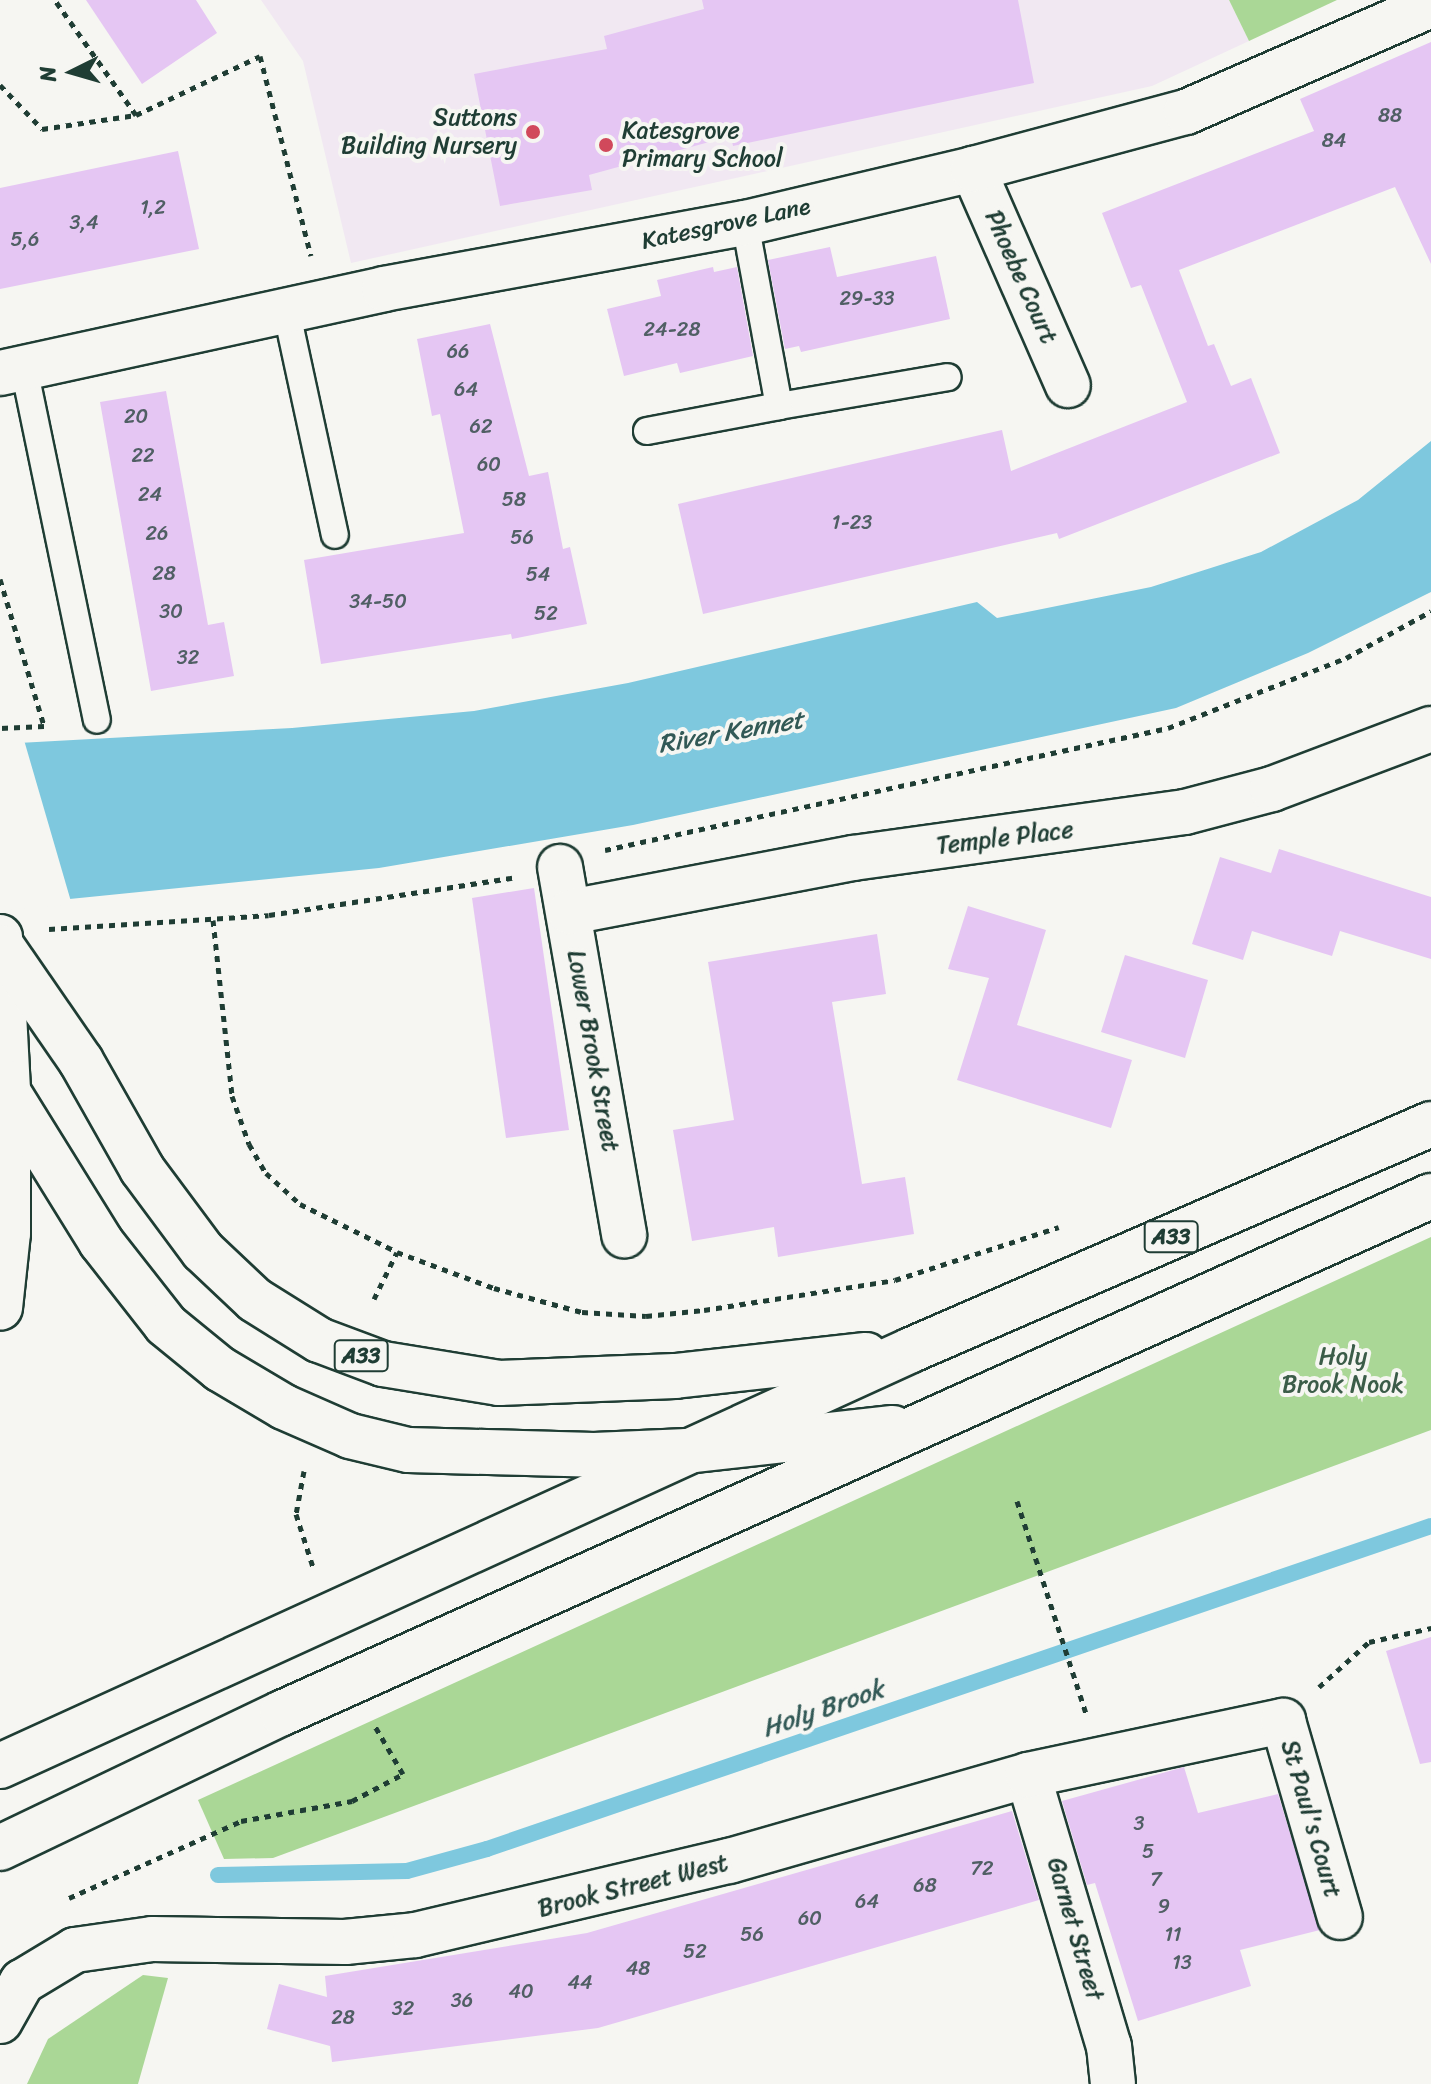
<!DOCTYPE html>
<style>
body{margin:0}
#map{position:relative;width:1431px;height:2084px;overflow:hidden;background:#f6f6f2;font-family:Sriracha,sans-serif}
div>[style]{position:absolute}
.built>*{inset:0;background:#f1e8f2}
.green>*{inset:0;background:#aad796}
.water>*{inset:0;background:#7ec8de}
.pier>*{inset:0;background:#f6f6f2}
.stream>*{height:16px;margin:-8px;padding:0 8px;transform-origin:8px;border-radius:8px;background:#7ec8de}
.building>*{inset:0;background:#e5c6f3}
.path>*{height:5px;margin-top:-2.5px;transform-origin:0;background:repeating-linear-gradient(90deg,#1f3d34 0 6px,transparent 0 12px)}
.roads{filter:drop-shadow(2px 0 #1f3d34) drop-shadow(-2px 0 #1f3d34) drop-shadow(0 2px #1f3d34) drop-shadow(0 -2px #1f3d34)}
.service>*{height:26px;margin:-13px;padding:0 13px;transform-origin:13px;border-radius:13px;background:#f6f6f2}
.minor>*{height:44px;margin:-22px;padding:0 22px;transform-origin:22px;border-radius:22px;background:#f6f6f2}
.primary>*{height:44px;margin:-22px;padding:0 22px;transform-origin:22px;border-radius:22px;background:#f6f6f2}
.trunk>*{height:44px;margin:-22px;padding:0 22px;transform-origin:22px;border-radius:22px;background:#f6f6f2}
.dots>*{width:22px;height:22px;translate:-50% -50%;box-sizing:border-box;border:4px solid #f6f6f2;border-radius:50%}
span{translate:-50% -50%;white-space:nowrap;text-align:center;line-height:1.15;-webkit-text-stroke:8px #f6f6f2;paint-order:stroke}
.number-label{font-size:20px;color:#505f64}
.number-label span{-webkit-text-stroke-width:0}
.shield-label span{padding:2px 6px;background:#f6f6f2;border:2px solid;border-radius:6px;-webkit-text-stroke-width:0}
.shield-label{font-size:22px;color:#1f3d34;font-weight:700}
.poi-label{font-size:24px;color:#1f3d34}
.right{translate:-100% -50%;text-align:right}
.left{translate:0 -50%;text-align:left}
.street-label{font-size:24px;color:#1f3d34}
.park-label{font-size:24px;color:#3b5c48}
.water-label{font-size:26px;color:#325956;font-style:italic}
.north{position:absolute;left:32px;top:32px;width:80px;height:80px;-webkit-text-stroke:6px #f6f6f2;paint-order:stroke;rotate:265deg;font-size:22px;font-weight:700;line-height:32px;text-align:center;color:#1f3d34}
.north::after{content:'';display:block;margin:auto;width:28px;height:36px;background:#1f3d34;clip-path:polygon(50% 0,100% 100%,50% 72%,0 100%)}
</style>
<div id="map">
<div class="built">
<div style="clip-path:polygon(261px 0,1229px 0,1249px 41px,1152px 86px,351px 263px,303px 61px)"></div>
</div>
<div class="green">
<div style="clip-path:polygon(1229px 0,1337px 0,1249px 41px)"></div>
<div style="clip-path:polygon(1431px 1237px,1431px 1430px,273px 1858px,224px 1859px,198px 1800px)"></div>
<div style="clip-path:polygon(143px 1975px,168px 1978px,138px 2084px,27px 2084px,48px 2039px)"></div>
</div>
<div class="water">
<div style="clip-path:polygon(1431px 441px,1431px 592px,1308px 653px,1176px 708px,633px 825px,379px 868px,0 906px,0 744px,292px 728px,474px 711px,628px 683px,977px 602px,997px 618px,1151px 587px,1261px 552px,1358px 500px)"></div>
</div>
<div class="pier">
<div style="clip-path:polygon(0 740px,24px 740px,72px 905px,0 910px)"></div>
</div>
<div class="stream">
<div style="left:218px;top:1875px;width:189px;rotate:-1.2deg"></div>
<div style="left:407px;top:1871px;width:83px;rotate:-15.4deg"></div>
<div style="left:487px;top:1849px;width:998px;rotate:-18.89deg"></div>
</div>
<div class="building">
<div style="clip-path:polygon(86px 0,196px 0,217px 33px,142px 84px)"></div>
<div style="clip-path:polygon(702px 0,1018px 0,1034px 83px,733px 146px,731px 136px,589px 175px,592px 190px,500px 206px,474px 74px,607px 49px,604px 36px,704px 9px)"></div>
<div style="clip-path:polygon(1431px 42px,1431px 264px,1395px 187px,1179px 270px,1208px 346px,1214px 344px,1231px 386px,1251px 378px,1280px 453px,1059px 539px,1057px 533px,703px 614px,678px 504px,1002px 430px,1011px 471px,1187px 402px,1141px 285px,1131px 288px,1102px 213px,1314px 131px,1300px 99px)"></div>
<div style="clip-path:polygon(178px 151px,199px 249px,0 289px,0 188px)"></div>
<div style="clip-path:polygon(830px 247px,837px 277px,936px 256px,950px 319px,801px 352px,799px 346px,785px 349px,768px 260px)"></div>
<div style="clip-path:polygon(713px 267px,714px 272px,737px 267px,753px 356px,680px 373px,677px 363px,624px 376px,607px 309px,661px 296px,657px 280px)"></div>
<div style="clip-path:polygon(490px 324px,529px 476px,548px 472px,563px 549px,570px 547px,587px 624px,512px 639px,511px 634px,321px 664px,304px 560px,464px 533px,440px 414px,432px 416px,417px 339px)"></div>
<div style="clip-path:polygon(166px 391px,208px 625px,224px 622px,234px 676px,151px 691px,100px 402px)"></div>
<div style="clip-path:polygon(1279px 849px,1431px 897px,1431px 959px,1340px 931px,1332px 956px,1252px 931px,1243px 960px,1192px 944px,1220px 857px,1271px 873px)"></div>
<div style="clip-path:polygon(534px 888px,569px 1130px,506px 1138px,472px 898px)"></div>
<div style="clip-path:polygon(968px 906px,1046px 930px,1017px 1025px,1132px 1060px,1111px 1128px,957px 1080px,989px 978px,948px 969px)"></div>
<div style="clip-path:polygon(877px 934px,886px 994px,832px 1002px,862px 1184px,905px 1177px,914px 1234px,778px 1257px,774px 1227px,692px 1241px,673px 1130px,734px 1120px,708px 962px)"></div>
<div style="clip-path:polygon(1125px 955px,1208px 980px,1185px 1058px,1101px 1032px)"></div>
<div style="clip-path:polygon(1431px 1637px,1431px 1762px,1420px 1764px,1386px 1651px)"></div>
<div style="clip-path:polygon(1184px 1767px,1198px 1813px,1278px 1794px,1320px 1930px,1240px 1950px,1251px 1986px,1138px 2021px,1095px 1883px,1087px 1885px,1062px 1801px)"></div>
<div style="clip-path:polygon(1012px 1811px,1039px 1900px,950px 1926px,598px 2028px,332px 2062px,330px 2046px,267px 2029px,279px 1984px,327px 1997px,325px 1976px,587px 1933px)"></div>
</div>
<div class="path">
<div style="left:0;top:85px;width:61px;rotate:46.3deg"></div>
<div style="left:42px;top:129px;width:95px;rotate:-8.5deg"></div>
<div style="left:136px;top:115px;width:141px;rotate:-125.2deg"></div>
<div style="left:136px;top:115px;width:137px;rotate:-25.4deg"></div>
<div style="left:260px;top:56px;width:206px;rotate:75.7deg"></div>
<div style="left:0;top:579px;width:153px;rotate:73.3deg"></div>
<div style="left:44px;top:726px;width:44px;rotate:177.4deg"></div>
<div style="left:605px;top:850px;width:576px;rotate:-12.23deg"></div>
<div style="left:1168px;top:728px;width:191px;rotate:-21.5deg"></div>
<div style="left:1346px;top:658px;width:97px;rotate:-28.9deg"></div>
<div style="left:213px;top:920px;width:177px;rotate:83.8deg"></div>
<div style="left:232px;top:1096px;width:51px;rotate:70.5deg"></div>
<div style="left:249px;top:1144px;width:34px;rotate:60deg"></div>
<div style="left:266px;top:1173px;width:46px;rotate:42.4deg"></div>
<div style="left:300px;top:1204px;width:108px;rotate:26.3deg"></div>
<div style="left:397px;top:1252px;width:103px;rotate:20.4deg"></div>
<div style="left:494px;top:1288px;width:91px;rotate:15.3deg"></div>
<div style="left:582px;top:1312px;width:64px;rotate:3.6deg"></div>
<div style="left:646px;top:1316px;width:58px;rotate:-5.9deg"></div>
<div style="left:704px;top:1310px;width:193px;rotate:-8.9deg"></div>
<div style="left:895px;top:1280px;width:172px;rotate:-17.9deg"></div>
<div style="left:49px;top:929px;width:220px;rotate:-3.6deg"></div>
<div style="left:269px;top:915px;width:246px;rotate:-8.7deg"></div>
<div style="left:374px;top:1299px;width:52px;rotate:-63.9deg"></div>
<div style="left:304px;top:1471px;width:44px;rotate:100.5deg"></div>
<div style="left:296px;top:1514px;width:59px;rotate:72.2deg"></div>
<div style="left:1017px;top:1501px;width:223px;rotate:72deg"></div>
<div style="left:1319px;top:1687px;width:67px;rotate:-42deg"></div>
<div style="left:1369px;top:1642px;width:64px;rotate:-12.7deg"></div>
<div style="left:69px;top:1898px;width:188px;rotate:-24.1deg"></div>
<div style="left:241px;top:1821px;width:113px;rotate:-10.2deg"></div>
<div style="left:352px;top:1801px;width:58px;rotate:-27.9deg"></div>
<div style="left:403px;top:1774px;width:56px;rotate:-120.3deg"></div>
</div>
<div class="roads">
<div class="service">
<div style="left:286px;top:309px;width:231px;rotate:77.8deg"></div>
<div style="left:24px;top:368px;width:359px;rotate:78.3deg"></div>
<div style="left:779px;top:406px;width:171px;rotate:-9.7deg"></div>
<div style="left:647px;top:431px;width:134px;rotate:-10.7deg"></div>
<div style="left:779px;top:406px;width:186px;rotate:-100.5deg"></div>
</div>
<div class="minor">
<div style="left:973px;top:169px;width:236px;rotate:66.3deg"></div>
<div style="left:0;top:373px;width:393px;rotate:-12.3deg"></div>
<div style="left:384px;top:289px;width:367px;rotate:-10.4deg"></div>
<div style="left:745px;top:223px;width:234px;rotate:-13.3deg"></div>
<div style="left:973px;top:169px;width:220px;rotate:-15deg"></div>
<div style="left:1186px;top:112px;width:267px;rotate:-23.6deg"></div>
<div style="left:560px;top:867px;width:374px;rotate:80.1deg"></div>
<div style="left:570px;top:912px;width:288px;rotate:-10.8deg"></div>
<div style="left:853px;top:858px;width:335px;rotate:-7.9deg"></div>
<div style="left:1185px;top:812px;width:90px;rotate:-14.8deg"></div>
<div style="left:1272px;top:789px;width:170px;rotate:-20.7deg"></div>
<div style="left:1028px;top:1775px;width:283px;rotate:73.4deg"></div>
<div style="left:1109px;top:2046px;width:38px;rotate:84deg"></div>
<div style="left:0;top:2021px;width:45px;rotate:-60.6deg"></div>
<div style="left:22px;top:1982px;width:62px;rotate:-31.1deg"></div>
<div style="left:75px;top:1950px;width:78px;rotate:-8.1deg"></div>
<div style="left:152px;top:1939px;width:193px;rotate:0.9deg"></div>
<div style="left:345px;top:1942px;width:70px;rotate:-5.7deg"></div>
<div style="left:415px;top:1935px;width:323px;rotate:-13.3deg"></div>
<div style="left:729px;top:1861px;width:311px;rotate:-16deg"></div>
<div style="left:1028px;top:1775px;width:261px;rotate:-12deg"></div>
<div style="left:1283px;top:1721px;width:204px;rotate:73.8deg"></div>
</div>
<div class="primary">
<div style="left:0;top:937px;width:155px;rotate:87deg"></div>
<div style="left:8px;top:1092px;width:141px;rotate:90deg"></div>
<div style="left:8px;top:1233px;width:75px;rotate:96.1deg"></div>
</div>
<div class="trunk">
<div style="left:3px;top:948px;width:137px;rotate:55.4deg"></div>
<div style="left:81px;top:1061px;width:124px;rotate:60.5deg"></div>
<div style="left:142px;top:1169px;width:102px;rotate:53.4deg"></div>
<div style="left:203px;top:1251px;width:71px;rotate:43.3deg"></div>
<div style="left:255px;top:1300px;width:75px;rotate:32deg"></div>
<div style="left:319px;top:1340px;width:68px;rotate:20.6deg"></div>
<div style="left:383px;top:1364px;width:118px;rotate:9.3deg"></div>
<div style="left:499px;top:1383px;width:176px;rotate:-2.3deg"></div>
<div style="left:675px;top:1376px;width:192px;rotate:-6.3deg"></div>
<div style="left:0;top:1079px;width:192px;rotate:58.2deg"></div>
<div style="left:101px;top:1242px;width:105px;rotate:51.9deg"></div>
<div style="left:166px;top:1325px;width:70px;rotate:39.2deg"></div>
<div style="left:220px;top:1369px;width:74px;rotate:30.7deg"></div>
<div style="left:284px;top:1407px;width:72px;rotate:23.7deg"></div>
<div style="left:350px;top:1436px;width:60px;rotate:13.6deg"></div>
<div style="left:408px;top:1450px;width:186px;rotate:1.5deg"></div>
<div style="left:594px;top:1455px;width:93px;rotate:-2.5deg"></div>
<div style="left:687px;top:1451px;width:207px;rotate:-6.4deg"></div>
<div style="left:0;top:1766px;width:1001px;rotate:-24.54deg"></div>
<div style="left:911px;top:1350px;width:567px;rotate:-23.49deg"></div>
<div style="left:0;top:1848px;width:313px;rotate:-25.6deg"></div>
<div style="left:282px;top:1713px;width:1260px;rotate:-24.23deg"></div>
</div>
</div>
<div class="dots">
<div style="left:533px;top:132px;background:#d1495b"></div>
<div style="left:606px;top:145px;background:#d1495b"></div>
</div>
<div class="number-label">
<span style="left:1390px;top:115px">88</span>
<span style="left:1334px;top:140px">84</span>
<span style="left:153px;top:207px">1,2</span>
<span style="left:84px;top:222px">3,4</span>
<span style="left:25px;top:239px">5,6</span>
<span style="left:867px;top:298px">29-33</span>
<span style="left:672px;top:329px">24-28</span>
<span style="left:458px;top:351px">66</span>
<span style="left:466px;top:389px">64</span>
<span style="left:136px;top:416px">20</span>
<span style="left:481px;top:426px">62</span>
<span style="left:143px;top:455px">22</span>
<span style="left:489px;top:464px">60</span>
<span style="left:150px;top:494px">24</span>
<span style="left:514px;top:499px">58</span>
<span style="left:852px;top:522px">1-23</span>
<span style="left:157px;top:533px">26</span>
<span style="left:522px;top:537px">56</span>
<span style="left:164px;top:573px">28</span>
<span style="left:538px;top:574px">54</span>
<span style="left:378px;top:601px">34-50</span>
<span style="left:171px;top:611px">30</span>
<span style="left:546px;top:613px">52</span>
<span style="left:188px;top:657px">32</span>
<span style="left:1139px;top:1823px">3</span>
<span style="left:1148px;top:1851px">5</span>
<span style="left:982px;top:1868px">72</span>
<span style="left:1156px;top:1879px">7</span>
<span style="left:925px;top:1885px">68</span>
<span style="left:867px;top:1901px">64</span>
<span style="left:1164px;top:1906px">9</span>
<span style="left:810px;top:1918px">60</span>
<span style="left:752px;top:1934px">56</span>
<span style="left:1173px;top:1934px">11</span>
<span style="left:695px;top:1951px">52</span>
<span style="left:1182px;top:1962px">13</span>
<span style="left:638px;top:1968px">48</span>
<span style="left:580px;top:1982px">44</span>
<span style="left:521px;top:1991px">40</span>
<span style="left:462px;top:2000px">36</span>
<span style="left:403px;top:2008px">32</span>
<span style="left:343px;top:2017px">28</span>
</div>
<div class="shield-label">
<span style="left:1171px;top:1237px">A33</span>
<span style="left:361px;top:1356px">A33</span>
</div>
<div class="poi-label">
<span class="right" style="left:517px;top:132px">Suttons<br>Building Nursery</span>
<span class="left" style="left:622px;top:145px">Katesgrove<br>Primary School</span>
</div>
<div class="street-label">
<span style="left:726px;top:224px;rotate:-12deg">Katesgrove Lane</span>
<span style="left:1021px;top:277px;rotate:66deg">Phoebe Court</span>
<span style="left:1005px;top:838px;rotate:-7deg">Temple Place</span>
<span style="left:593px;top:1051px;rotate:80deg">Lower Brook Street</span>
<span style="left:1311px;top:1819px;rotate:74deg">St Paul's Court</span>
<span style="left:633px;top:1886px;rotate:-14deg">Brook Street West</span>
<span style="left:1075px;top:1929px;rotate:74deg">Garnet Street</span>
</div>
<div class="park-label">
<span style="left:1343px;top:1371px">Holy<br>Brook Nook</span>
</div>
<div class="water-label">
<span style="left:731px;top:732px;rotate:-10deg">River Kennet</span>
<span style="left:823px;top:1709px;rotate:-19deg">Holy Brook</span>
</div>
<div class="north">N</div>
</div>
